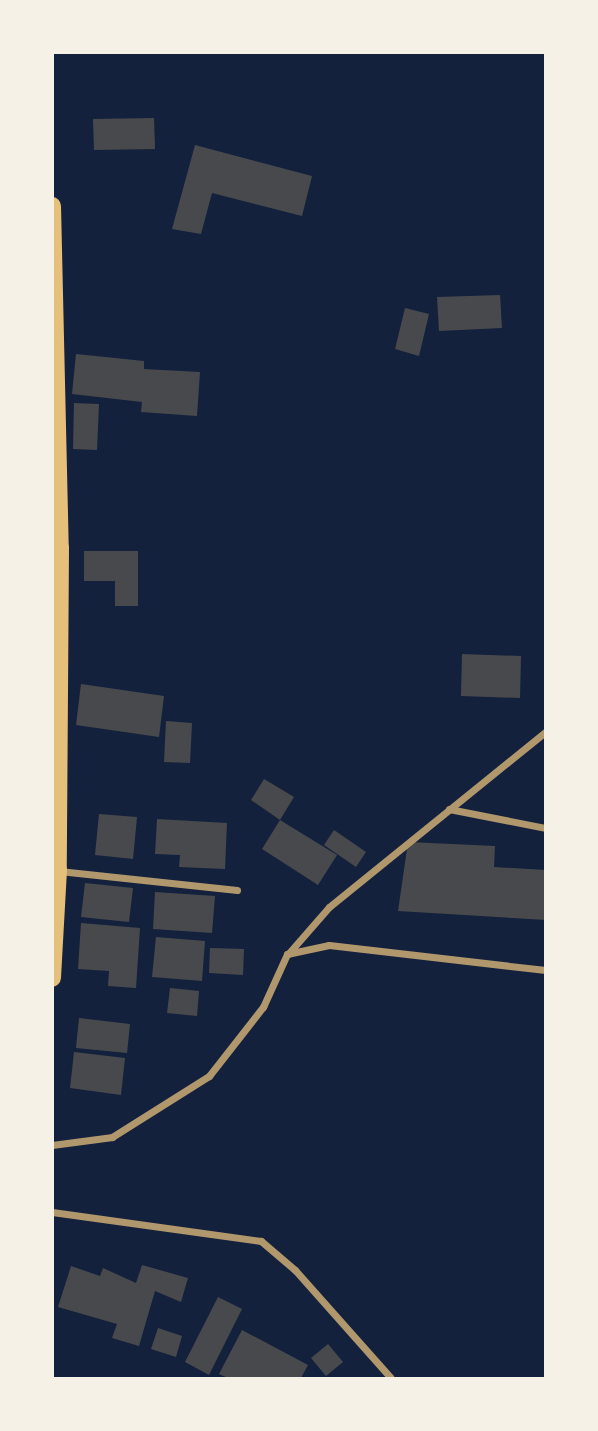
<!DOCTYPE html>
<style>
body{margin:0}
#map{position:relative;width:598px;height:1431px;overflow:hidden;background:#14213d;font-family:Barlow,sans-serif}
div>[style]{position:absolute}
.building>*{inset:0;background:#48494c}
.minor>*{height:7px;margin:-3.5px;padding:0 3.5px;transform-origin:3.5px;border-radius:3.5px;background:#b1986c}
.primary>*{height:18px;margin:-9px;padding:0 9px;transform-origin:9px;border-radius:9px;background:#e5c07b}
span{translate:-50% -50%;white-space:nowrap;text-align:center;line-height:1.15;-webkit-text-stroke:7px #f6f1e7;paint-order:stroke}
.frame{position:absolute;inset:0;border:54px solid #f6f1e7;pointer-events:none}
</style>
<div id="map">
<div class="building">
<div style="clip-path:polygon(154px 118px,155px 149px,94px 150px,93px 119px)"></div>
<div style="clip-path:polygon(195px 145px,312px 176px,302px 216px,212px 193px,201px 234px,172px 229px)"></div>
<div style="clip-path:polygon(500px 295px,502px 328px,439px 331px,437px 297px)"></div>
<div style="clip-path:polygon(405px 308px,429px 314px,419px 356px,395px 349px)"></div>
<div style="clip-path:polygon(76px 354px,144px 361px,144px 369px,200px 372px,197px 416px,141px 412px,142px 402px,72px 394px)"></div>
<div style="clip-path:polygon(74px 403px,99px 404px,97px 450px,73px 449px)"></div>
<div style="clip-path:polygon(84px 551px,138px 551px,138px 606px,115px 606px,115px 581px,84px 581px)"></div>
<div style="clip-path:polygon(462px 654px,521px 656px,520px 698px,461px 696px)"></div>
<div style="clip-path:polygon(81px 684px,164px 696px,159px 737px,76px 725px)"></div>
<div style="clip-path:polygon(166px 721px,192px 723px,190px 763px,164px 762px)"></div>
<div style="clip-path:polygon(264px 779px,294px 797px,280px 820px,251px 800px)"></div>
<div style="clip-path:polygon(99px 814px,137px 817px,133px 859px,95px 855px)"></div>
<div style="clip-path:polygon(157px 819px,227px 823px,225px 869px,179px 867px,180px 855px,155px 854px)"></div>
<div style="clip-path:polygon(280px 820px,337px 855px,318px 885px,262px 849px)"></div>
<div style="clip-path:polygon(334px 830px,366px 852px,356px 867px,324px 845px)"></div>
<div style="clip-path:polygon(408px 842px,495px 846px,494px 867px,546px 870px,546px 920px,398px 911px)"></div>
<div style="clip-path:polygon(85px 883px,133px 888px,129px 922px,81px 917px)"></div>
<div style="clip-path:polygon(155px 892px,215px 896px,212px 933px,153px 929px)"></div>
<div style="clip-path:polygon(81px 923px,140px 928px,136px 988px,108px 986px,109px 971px,78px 969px)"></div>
<div style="clip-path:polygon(156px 937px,205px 941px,202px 981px,152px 977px)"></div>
<div style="clip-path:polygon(210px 948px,244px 949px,243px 975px,209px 973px)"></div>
<div style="clip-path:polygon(170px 988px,199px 991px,197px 1016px,167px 1013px)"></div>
<div style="clip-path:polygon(79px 1018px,130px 1024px,127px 1053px,76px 1048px)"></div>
<div style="clip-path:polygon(74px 1052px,125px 1058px,121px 1095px,70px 1088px)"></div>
<div style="clip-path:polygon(142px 1265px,188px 1278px,181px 1302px,155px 1291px,139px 1346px,112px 1338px,117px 1324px,58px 1307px,71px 1266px,100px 1276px,103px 1268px,136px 1283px)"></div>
<div style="clip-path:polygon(218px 1297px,242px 1309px,209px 1375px,185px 1362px)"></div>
<div style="clip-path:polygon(158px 1328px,182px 1336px,176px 1357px,151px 1349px)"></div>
<div style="clip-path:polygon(242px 1330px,308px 1365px,301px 1378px,228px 1378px,219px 1374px)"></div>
<div style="clip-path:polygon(328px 1344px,343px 1362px,326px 1376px,311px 1358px)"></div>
</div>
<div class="minor">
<div style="left:449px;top:809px;width:99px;rotate:11.1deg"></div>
<div style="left:59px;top:871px;width:179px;rotate:6.1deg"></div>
<div style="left:288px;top:954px;width:62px;rotate:-48.9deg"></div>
<div style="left:329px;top:907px;width:279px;rotate:-39deg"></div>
<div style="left:52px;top:1145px;width:61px;rotate:-7.6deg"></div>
<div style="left:112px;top:1137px;width:115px;rotate:-32.2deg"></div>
<div style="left:209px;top:1076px;width:88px;rotate:-52deg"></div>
<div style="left:263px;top:1007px;width:58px;rotate:-65.6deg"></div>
<div style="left:287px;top:954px;width:43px;rotate:-12.1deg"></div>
<div style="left:329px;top:945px;width:218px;rotate:6.6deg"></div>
<div style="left:52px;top:1212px;width:211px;rotate:7.9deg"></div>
<div style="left:261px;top:1241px;width:45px;rotate:40.5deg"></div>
<div style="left:295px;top:1270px;width:144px;rotate:48.4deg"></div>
</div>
<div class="primary">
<div style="left:52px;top:206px;width:342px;rotate:88.7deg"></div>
<div style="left:60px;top:548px;width:322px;rotate:90.4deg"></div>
<div style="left:58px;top:870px;width:108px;rotate:93.2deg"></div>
</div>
<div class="frame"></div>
</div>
